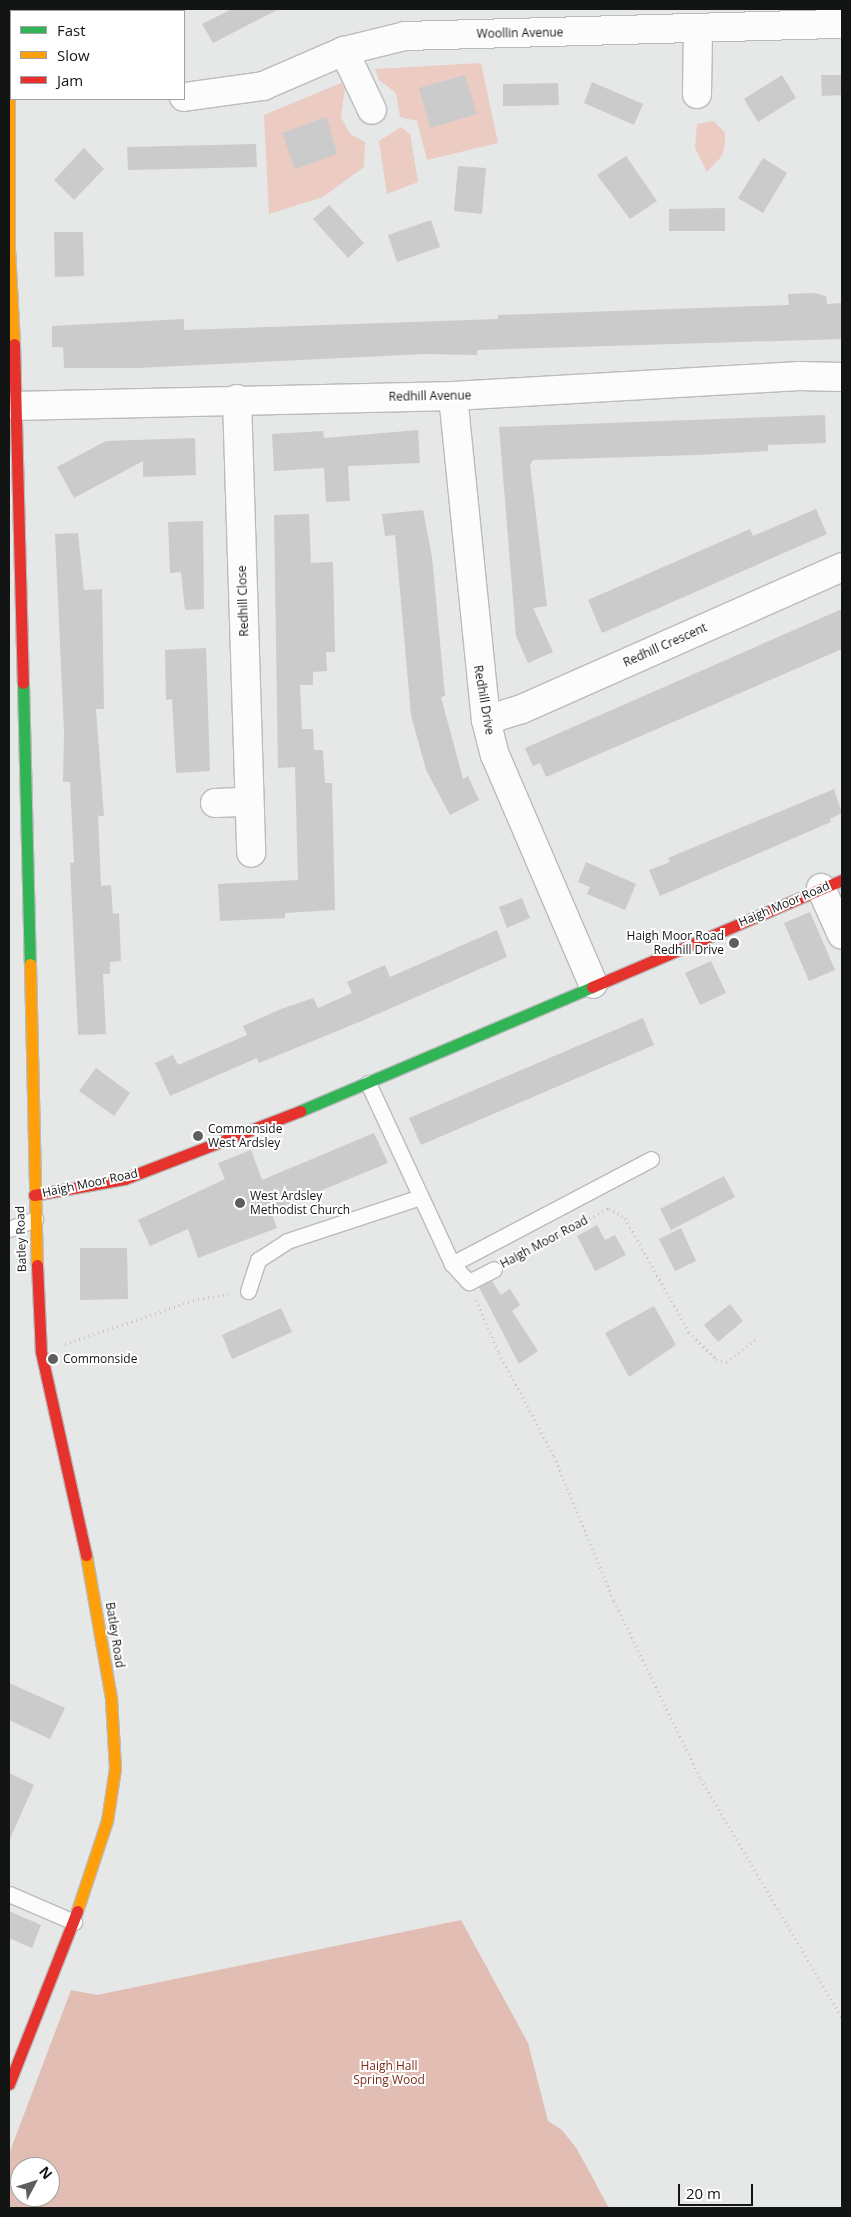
<!DOCTYPE html>
<style>
body{margin:0}
#map{position:relative;width:851px;height:2217px;overflow:hidden;background:#e5e8e7;font-family:"Open Sans",sans-serif}
div>[style]{position:absolute}
.green>*{inset:0;background:#eccbc3}
.forest>*{inset:0;background:#e2bdb3}
.building>*{inset:0;background:#cacbca}
.path>*{height:3px;margin-top:-1.5px;transform-origin:0;background:repeating-linear-gradient(90deg,#c5c5c5 0 1px,transparent 0 5px)}
.roads{filter:drop-shadow(1px 0 #babbbb) drop-shadow(-1px 0 #babbbb) drop-shadow(0 1px #babbbb) drop-shadow(0 -1px #babbbb)}
.lane>*{height:15px;margin:-7.5px;padding:0 7.5px;transform-origin:7.5px;border-radius:7.5px;background:#fbfcfb}
.street>*{height:28px;margin:-14px;padding:0 14px;transform-origin:14px;border-radius:14px;background:#fbfcfb}
.fast>*{height:11px;margin:-5.5px;padding:0 5.5px;transform-origin:5.5px;border-radius:5.5px;background:#30b455}
.slow>*{height:11px;margin:-5.5px;padding:0 5.5px;transform-origin:5.5px;border-radius:5.5px;background:#ff9f0a}
.jam>*{height:11px;margin:-5.5px;padding:0 5.5px;transform-origin:5.5px;border-radius:5.5px;background:#e5322d}
.dots>*{width:14px;height:14px;translate:-50% -50%;box-sizing:border-box;border:2px solid #fff;border-radius:50%}
span{translate:-50% -50%;white-space:nowrap;text-align:center;line-height:1.15;-webkit-text-stroke:4px #fff;paint-order:stroke}
.street-label{font-size:12px;color:#131514}
.poi-label{font-size:12px;color:#131514}
.right{translate:-100% -50%;text-align:right}
.left{translate:0 -50%;text-align:left}
.park-label{font-size:12px;color:#7c2918}
.frame{position:absolute;inset:0;border:10px solid #131514;pointer-events:none}
.legend{position:absolute;left:10px;top:10px;width:175px;height:90px;box-sizing:border-box;background:#fff;border:1px solid #a1a1a1;margin:0;padding:6px 9px;list-style:none;font-size:15px;color:#131514}
.legend li{display:flex;align-items:center;gap:10px;height:25px}
.legend b{width:25px;border:1px solid #a1a1a1}
.north{position:absolute;left:10px;top:2157px;width:50px;height:50px;box-sizing:border-box;background:#fff;border:1px solid #a1a1a1;border-radius:50%;rotate:50deg;font-size:14px;font-weight:700;line-height:20px;text-align:center;color:#131514}
.north::after{content:'';display:block;margin:auto;width:18px;height:22px;background:#5c5f5e;clip-path:polygon(50% 0,100% 100%,50% 72%,0 100%)}
.scale{position:absolute;left:678px;top:2184px;width:75px;height:22px;box-sizing:border-box;border:2px solid #131514;border-top:0;padding-left:6px;font-size:15px;line-height:18px;white-space:nowrap;color:#131514;-webkit-text-stroke:4px #fff;paint-order:stroke}
</style>
<div id="map">
<div class="green">
<div style="clip-path:polygon(481px 63px,498px 143px,427px 160px,417px 121px,400px 117px,396px 93px,379px 80px,375px 69px)"></div>
<div style="clip-path:polygon(341px 83px,345px 88px,341px 117px,350px 134px,365px 142px,364px 167px,323px 197px,269px 214px,264px 115px)"></div>
<div style="clip-path:polygon(714px 121px,725px 133px,725px 144px,722px 156px,707px 172px,695px 148px,697px 124px)"></div>
<div style="clip-path:polygon(401px 127px,410px 134px,418px 182px,387px 194px,379px 141px)"></div>
</div>
<div class="forest">
<div style="clip-path:polygon(evenodd,461px 1920px,528px 2043px,548px 2121px,562px 2130px,577px 2149px,609px 2208px,9px 2208px,9px 2154px,71px 1990px,97px 1995px,461px 1920px,20px 2167px,50px 2167px,50px 2197px,20px 2197px,20px 2167px)"></div>
</div>
<div class="building">
<div style="clip-path:polygon(232px 9px,279px 9px,213px 43px,202px 24px)"></div>
<div style="clip-path:polygon(465px 75px,477px 114px,430px 128px,419px 88px)"></div>
<div style="clip-path:polygon(782px 75px,796px 98px,758px 122px,744px 99px)"></div>
<div style="clip-path:polygon(821px 75px,842px 75px,842px 95px,822px 96px)"></div>
<div style="clip-path:polygon(592px 82px,643px 104px,634px 125px,584px 103px)"></div>
<div style="clip-path:polygon(558px 83px,559px 105px,503px 106px,503px 84px)"></div>
<div style="clip-path:polygon(327px 117px,337px 154px,295px 169px,282px 133px)"></div>
<div style="clip-path:polygon(256px 144px,257px 167px,128px 170px,127px 147px)"></div>
<div style="clip-path:polygon(84px 148px,104px 169px,74px 200px,54px 180px)"></div>
<div style="clip-path:polygon(626px 156px,657px 201px,630px 219px,597px 175px)"></div>
<div style="clip-path:polygon(763px 158px,787px 173px,763px 213px,738px 198px)"></div>
<div style="clip-path:polygon(458px 166px,486px 168px,482px 214px,454px 211px)"></div>
<div style="clip-path:polygon(329px 205px,364px 243px,348px 258px,313px 219px)"></div>
<div style="clip-path:polygon(725px 208px,725px 231px,669px 231px,669px 209px)"></div>
<div style="clip-path:polygon(431px 220px,440px 247px,397px 262px,388px 235px)"></div>
<div style="clip-path:polygon(54px 232px,83px 232px,84px 276px,55px 277px)"></div>
<div style="clip-path:polygon(815px 293px,826px 296px,827px 304px,841px 303px,842px 339px,477px 350px,477px 355px,425px 354px,137px 368px,64px 368px,63px 347px,52px 347px,52px 326px,184px 319px,184px 330px,498px 319px,498px 315px,789px 305px,788px 294px)"></div>
<div style="clip-path:polygon(825px 415px,826px 443px,768px 445px,768px 451px,696px 455px,533px 460px,530px 465px,547px 606px,533px 608px,553px 652px,528px 663px,516px 636px,499px 427px)"></div>
<div style="clip-path:polygon(418px 430px,420px 463px,348px 466px,350px 501px,326px 502px,324px 468px,274px 471px,272px 434px,323px 431px,324px 438px)"></div>
<div style="clip-path:polygon(195px 438px,196px 475px,143px 477px,143px 461px,74px 498px,57px 467px,106px 441px)"></div>
<div style="clip-path:polygon(816px 509px,827px 534px,602px 633px,588px 600px,750px 529px,753px 536px)"></div>
<div style="clip-path:polygon(423px 510px,432px 557px,445px 696px,441px 697px,463px 779px,468px 776px,479px 800px,450px 815px,426px 770px,411px 715px,395px 535px,385px 536px,382px 514px)"></div>
<div style="clip-path:polygon(309px 514px,311px 563px,333px 562px,335px 652px,326px 652px,327px 671px,313px 672px,313px 685px,300px 685px,302px 729px,313px 729px,314px 750px,323px 750px,325px 783px,332px 783px,335px 910px,285px 913px,285px 918px,220px 921px,218px 884px,298px 880px,295px 767px,278px 768px,274px 515px)"></div>
<div style="clip-path:polygon(203px 521px,204px 609px,185px 610px,181px 572px,170px 573px,168px 522px)"></div>
<div style="clip-path:polygon(78px 533px,84px 590px,102px 589px,104px 709px,96px 709px,104px 816px,98px 816px,100px 862px,101px 886px,111px 885px,113px 914px,119px 913px,121px 961px,110px 962px,110px 974px,103px 974px,106px 1034px,78px 1035px,70px 863px,74px 863px,70px 782px,63px 782px,64px 732px,55px 534px)"></div>
<div style="clip-path:polygon(842px 609px,842px 649px,546px 777px,540px 763px,533px 766px,525px 748px)"></div>
<div style="clip-path:polygon(206px 648px,210px 771px,176px 773px,172px 699px,166px 700px,165px 650px)"></div>
<div style="clip-path:polygon(834px 789px,842px 813px,830px 819px,831px 822px,660px 896px,649px 870px,670px 862px,668px 858px)"></div>
<div style="clip-path:polygon(586px 862px,636px 884px,625px 910px,587px 894px,590px 887px,578px 882px)"></div>
<div style="clip-path:polygon(522px 898px,530px 918px,507px 928px,499px 907px)"></div>
<div style="clip-path:polygon(810px 912px,835px 970px,809px 981px,784px 923px)"></div>
<div style="clip-path:polygon(497px 930px,507px 957px,364px 1020px,259px 1063px,257px 1058px,170px 1096px,155px 1063px,173px 1055px,178px 1065px,247px 1035px,243px 1026px,281px 1009px,313px 998px,318px 1008px,352px 993px,347px 982px,385px 965px,390px 977px)"></div>
<div style="clip-path:polygon(711px 961px,726px 993px,700px 1005px,685px 973px)"></div>
<div style="clip-path:polygon(643px 1018px,654px 1045px,421px 1145px,409px 1118px)"></div>
<div style="clip-path:polygon(96px 1068px,130px 1093px,114px 1116px,79px 1091px)"></div>
<div style="clip-path:polygon(374px 1133px,388px 1163px,271px 1211px,277px 1228px,198px 1258px,188px 1229px,150px 1246px,138px 1220px,225px 1179px,218px 1163px,251px 1150px,262px 1180px)"></div>
<div style="clip-path:polygon(724px 1176px,735px 1197px,671px 1230px,660px 1209px)"></div>
<div style="clip-path:polygon(597px 1225px,605px 1240px,615px 1235px,626px 1255px,595px 1271px,577px 1236px)"></div>
<div style="clip-path:polygon(681px 1228px,696px 1261px,675px 1271px,659px 1239px)"></div>
<div style="clip-path:polygon(80px 1248px,127px 1248px,128px 1299px,80px 1300px)"></div>
<div style="clip-path:polygon(492px 1281px,501px 1295px,510px 1289px,520px 1305px,512px 1311px,538px 1351px,519px 1364px,479px 1287px)"></div>
<div style="clip-path:polygon(730px 1304px,743px 1321px,718px 1342px,704px 1325px)"></div>
<div style="clip-path:polygon(654px 1306px,676px 1345px,629px 1377px,605px 1333px)"></div>
<div style="clip-path:polygon(281px 1308px,292px 1332px,232px 1359px,222px 1335px)"></div>
<div style="clip-path:polygon(9px 1683px,65px 1708px,50px 1739px,9px 1720px)"></div>
<div style="clip-path:polygon(9px 1773px,34px 1785px,9px 1841px)"></div>
<div style="clip-path:polygon(9px 1911px,41px 1925px,32px 1948px,9px 1938px)"></div>
</div>
<div class="path">
<div style="left:510px;top:1261px;width:112px;rotate:-28.2deg"></div>
<div style="left:609px;top:1208px;width:19px;rotate:32deg"></div>
<div style="left:625px;top:1218px;width:131px;rotate:60.7deg"></div>
<div style="left:689px;top:1332px;width:38px;rotate:45deg"></div>
<div style="left:716px;top:1359px;width:11px;rotate:15deg"></div>
<div style="left:727px;top:1362px;width:36px;rotate:-38deg"></div>
<div style="left:476px;top:1300px;width:58px;rotate:66.5deg"></div>
<div style="left:499px;top:1353px;width:117px;rotate:61.9deg"></div>
<div style="left:554px;top:1456px;width:157px;rotate:67.5deg"></div>
<div style="left:614px;top:1601px;width:198px;rotate:64deg"></div>
<div style="left:701px;top:1779px;width:277px;rotate:59.4deg"></div>
<div style="left:65px;top:1344px;width:140px;rotate:-18.7deg"></div>
<div style="left:198px;top:1299px;width:31px;rotate:-9deg"></div>
</div>
<div class="roads">
<div class="lane">
<div style="left:368px;top:1083px;width:200px;rotate:65.1deg"></div>
<div style="left:452px;top:1264px;width:25px;rotate:47deg"></div>
<div style="left:469px;top:1282px;width:28px;rotate:-27deg"></div>
<div style="left:9px;top:1229px;width:28px;rotate:-21deg"></div>
<div style="left:452px;top:1264px;width:225px;rotate:-27.8deg"></div>
<div style="left:248px;top:1291px;width:33px;rotate:-72deg"></div>
<div style="left:258px;top:1260px;width:35px;rotate:-33deg"></div>
<div style="left:287px;top:1241px;width:140px;rotate:-18.3deg"></div>
<div style="left:9px;top:1894px;width:71px;rotate:23.3deg"></div>
</div>
<div class="street">
<div style="left:344px;top:51px;width:65px;rotate:64.6deg"></div>
<div style="left:697px;top:94px;width:65px;rotate:-89.1deg"></div>
<div style="left:184px;top:97px;width:80px;rotate:-7.9deg"></div>
<div style="left:263px;top:86px;width:88px;rotate:-23.4deg"></div>
<div style="left:344px;top:51px;width:63px;rotate:-13.8deg"></div>
<div style="left:405px;top:36px;width:437px;rotate:-1.6deg"></div>
<div style="left:453px;top:396px;width:326px;rotate:84.2deg"></div>
<div style="left:486px;top:720px;width:36px;rotate:76deg"></div>
<div style="left:495px;top:755px;width:249px;rotate:66.8deg"></div>
<div style="left:237px;top:399px;width:454px;rotate:88.2deg"></div>
<div style="left:17px;top:406px;width:436px;rotate:-1.3deg"></div>
<div style="left:453px;top:396px;width:347px;rotate:-3.3deg"></div>
<div style="left:799px;top:376px;width:43px;rotate:1.3deg"></div>
<div style="left:486px;top:720px;width:38px;rotate:-17deg"></div>
<div style="left:522px;top:709px;width:350px;rotate:-23.9deg"></div>
<div style="left:215px;top:803px;width:34px;rotate:-2deg"></div>
<div style="left:821px;top:888px;width:51px;rotate:65.9deg"></div>
</div>
<div class="fast">
<div style="left:23px;top:683px;width:281px;rotate:88.6deg"></div>
<div style="left:300px;top:1111px;width:317px;rotate:-23deg"></div>
</div>
<div class="slow">
<div style="left:9px;top:68px;width:181px;rotate:90deg"></div>
<div style="left:9px;top:249px;width:95px;rotate:87deg"></div>
<div style="left:30px;top:964px;width:301px;rotate:88.7deg"></div>
<div style="left:77px;top:1911px;width:95px;rotate:-71.6deg"></div>
<div style="left:107px;top:1821px;width:54px;rotate:-81.4deg"></div>
<div style="left:115px;top:1768px;width:70px;rotate:-93.3deg"></div>
<div style="left:111px;top:1698px;width:145px;rotate:-99.9deg"></div>
</div>
<div class="jam">
<div style="left:14px;top:344px;width:339px;rotate:88.5deg"></div>
<div style="left:592px;top:987px;width:272px;rotate:-23.2deg"></div>
<div style="left:34px;top:1195px;width:91px;rotate:-10.1deg"></div>
<div style="left:124px;top:1179px;width:189px;rotate:-21.1deg"></div>
<div style="left:37px;top:1265px;width:87px;rotate:87.4deg"></div>
<div style="left:41px;top:1352px;width:208px;rotate:77.5deg"></div>
<div style="left:9px;top:2084px;width:186px;rotate:-68.5deg"></div>
</div>
</div>
<div class="dots">
<div style="left:734px;top:943px;background:#5c5f5e"></div>
<div style="left:198px;top:1136px;background:#5c5f5e"></div>
<div style="left:240px;top:1203px;background:#5c5f5e"></div>
<div style="left:53px;top:1359px;background:#5c5f5e"></div>
</div>
<div class="street-label">
<span style="left:520px;top:33px;rotate:-1deg">Woollin Avenue</span>
<span style="left:430px;top:396px;rotate:-1deg">Redhill Avenue</span>
<span style="left:243px;top:601px;rotate:-92deg">Redhill Close</span>
<span style="left:665px;top:645px;rotate:-24deg">Redhill Crescent</span>
<span style="left:484px;top:700px;rotate:80deg">Redhill Drive</span>
<span style="left:784px;top:904px;rotate:-23deg">Haigh Moor Road</span>
<span style="left:90px;top:1183px;rotate:-12deg">Haigh Moor Road</span>
<span style="left:21px;top:1239px;rotate:-92deg">Batley Road</span>
<span style="left:544px;top:1242px;rotate:-28deg">Haigh Moor Road</span>
<span style="left:115px;top:1635px;rotate:81deg">Batley Road</span>
</div>
<div class="poi-label">
<span class="right" style="left:724px;top:943px">Haigh Moor Road<br>Redhill Drive</span>
<span class="left" style="left:208px;top:1136px">Commonside<br>West Ardsley</span>
<span class="left" style="left:250px;top:1203px">West Ardsley<br>Methodist Church</span>
<span class="left" style="left:63px;top:1359px">Commonside</span>
</div>
<div class="park-label">
<span style="left:389px;top:2073px">Haigh Hall<br>Spring Wood</span>
</div>
<div class="frame"></div>
<ul class="legend">
<li><b style="height:6px;background:#30b455"></b>Fast</li>
<li><b style="height:6px;background:#ff9f0a"></b>Slow</li>
<li><b style="height:6px;background:#e5322d"></b>Jam</li>
</ul>
<div class="north">N</div>
<div class="scale">20 m</div>
</div>
